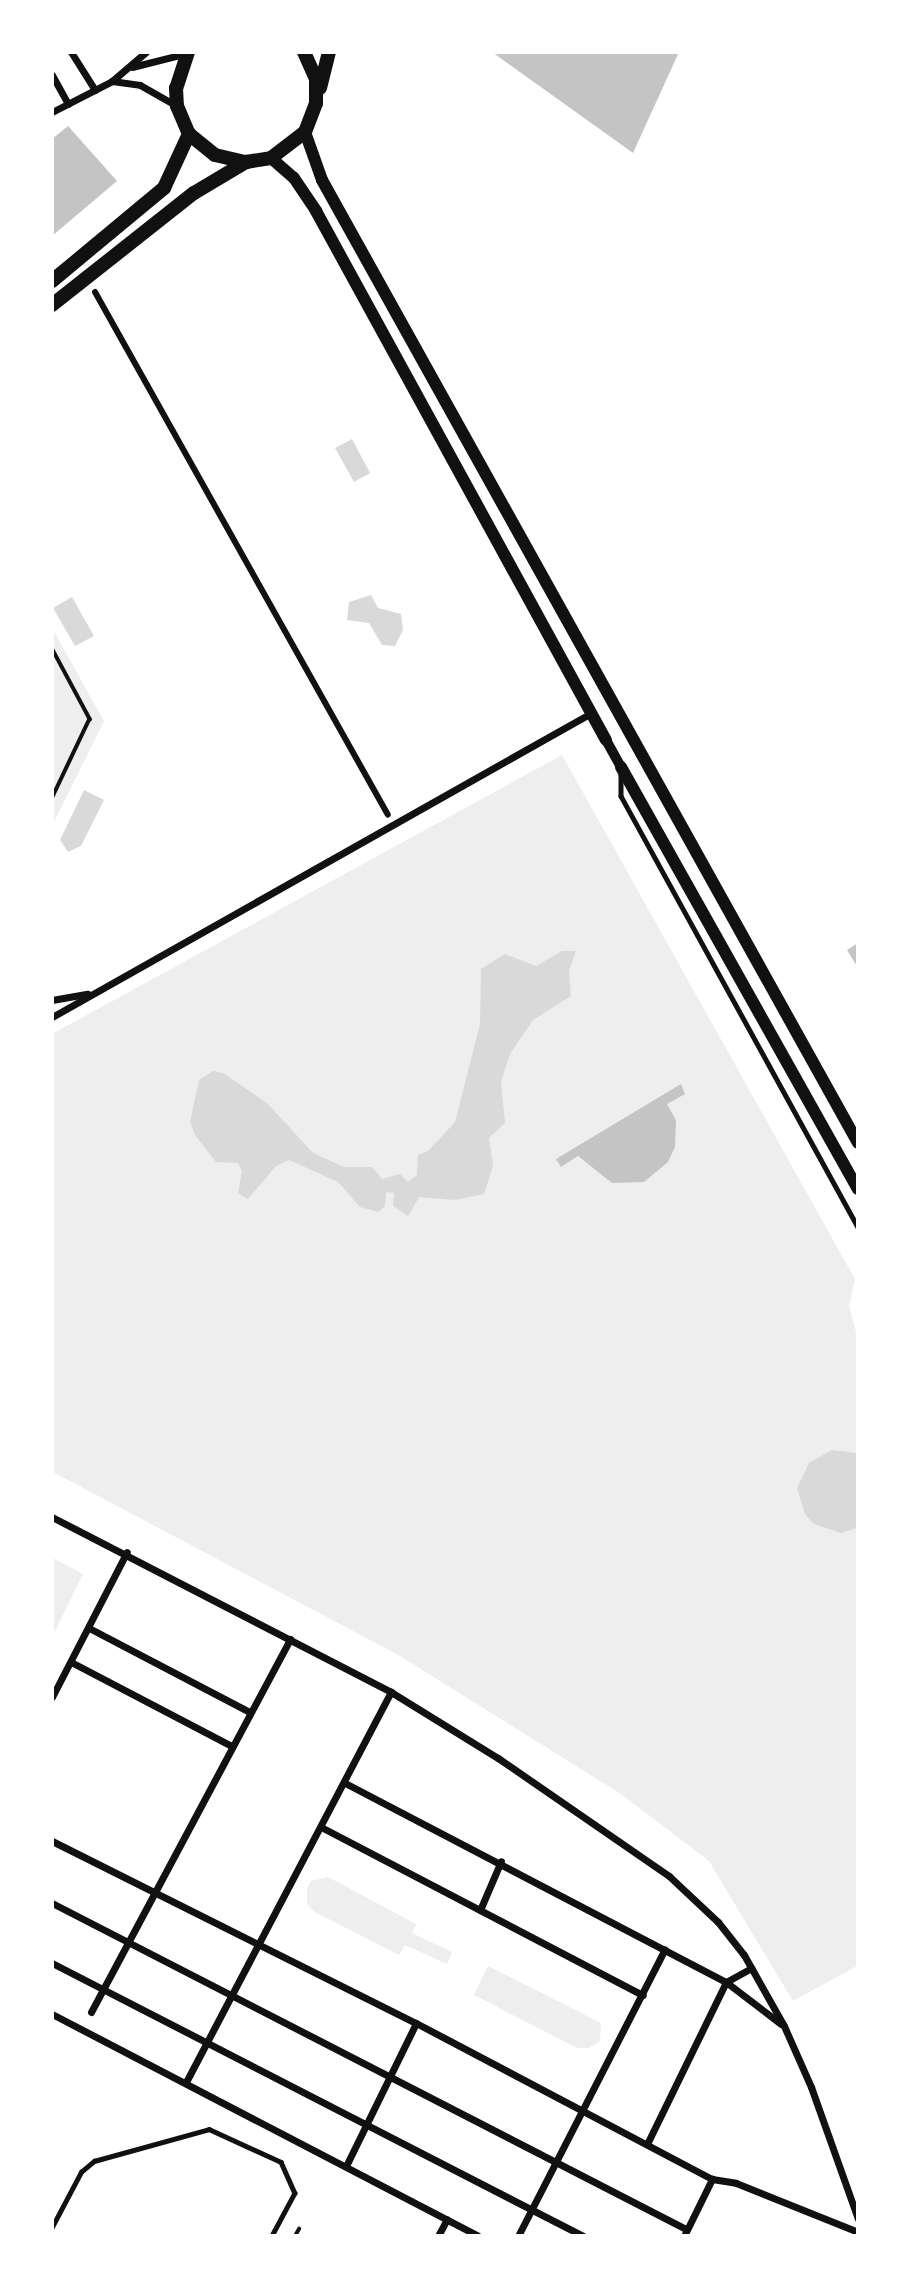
<!DOCTYPE html>
<style>
body{margin:0}
#map{position:relative;width:910px;height:2288px;overflow:hidden;background:#fff;font-family:Signika,sans-serif}
div>[style]{position:absolute}
.green>*{inset:0;background:#eee}
.water>*{inset:0;background:#d9d9d9}
.building>*{inset:0;background:#c4c4c4}
.path>*{height:3.5px;margin:-1.75px;padding:0 1.75px;transform-origin:1.75px;border-radius:1.75px;background:#111}
.service>*{height:4.5px;margin:-2.25px;padding:0 2.25px;transform-origin:2.25px;border-radius:2.25px;background:#111}
.pedestrian>*{height:6px;margin:-3px;padding:0 3px;transform-origin:3px;border-radius:3px;background:#111}
.minor>*{height:7px;margin:-3.5px;padding:0 3.5px;transform-origin:3.5px;border-radius:3.5px;background:#111}
.tertiary>*{height:10px;margin:-5px;padding:0 5px;transform-origin:5px;border-radius:5px;background:#111}
.secondary>*{height:12px;margin:-6px;padding:0 6px;transform-origin:6px;border-radius:6px;background:#111}
.primary>*{height:14px;margin:-7px;padding:0 7px;transform-origin:7px;border-radius:7px;background:#111}
span{translate:-50% -50%;white-space:nowrap;text-align:center;line-height:1.15;-webkit-text-stroke:5px #fff;paint-order:stroke}
.frame{position:absolute;inset:0;border:54px solid #fff;pointer-events:none}
</style>
<div id="map">
<div class="green">
<div style="clip-path:polygon(52px 628px,104px 721px,53px 824px,52px 824px)"></div>
<div style="clip-path:polygon(562px 755px,855px 1279px,849px 1306px,858px 1339px,857px 1966px,793px 2001px,709px 1861px,621px 1794px,400px 1656px,53px 1472px,52px 1034px)"></div>
<div style="clip-path:polygon(53px 1558px,83px 1574px,53px 1635px)"></div>
<div style="clip-path:polygon(328px 1877px,416px 1924px,412px 1933px,452px 1952px,447px 1964px,405px 1945px,399px 1955px,313px 1911px,307px 1904px,307px 1888px,311px 1881px)"></div>
<div style="clip-path:polygon(488px 1966px,601px 2023px,600px 2041px,589px 2048px,577px 2048px,474px 1995px)"></div>
</div>
<div class="water">
<div style="clip-path:polygon(352px 439px,370px 473px,354px 482px,335px 448px)"></div>
<div style="clip-path:polygon(371px 595px,378px 608px,401px 614px,403px 630px,395px 646px,382px 645px,369px 623px,347px 620px,349px 602px)"></div>
<div style="clip-path:polygon(72px 597px,94px 636px,75px 646px,53px 608px)"></div>
<div style="clip-path:polygon(84px 790px,104px 800px,81px 846px,68px 852px,60px 840px)"></div>
<div style="clip-path:polygon(562px 951px,576px 951px,569px 971px,571px 996px,533px 1020px,510px 1054px,501px 1082px,505px 1123px,489px 1138px,493px 1166px,484px 1194px,455px 1200px,419px 1197px,408px 1216px,393px 1206px,394px 1193px,386px 1192px,385px 1206px,378px 1212px,360px 1207px,338px 1182px,289px 1160px,276px 1166px,248px 1199px,238px 1193px,242px 1171px,238px 1163px,216px 1162px,195px 1135px,190px 1122px,199px 1080px,213px 1071px,223px 1073px,267px 1103px,313px 1153px,344px 1167px,372px 1167px,382px 1179px,400px 1174px,408px 1182px,417px 1175px,418px 1155px,428px 1151px,455px 1122px,480px 1024px,481px 969px,505px 954px,536px 966px)"></div>
<div style="clip-path:polygon(832px 1450px,857px 1453px,857px 1528px,841px 1533px,814px 1524px,805px 1514px,797px 1488px,809px 1463px)"></div>
</div>
<div class="building">
<div style="clip-path:polygon(492px 52px,679px 52px,633px 153px)"></div>
<div style="clip-path:polygon(68px 126px,117px 181px,52px 236px,52px 139px)"></div>
<div style="clip-path:polygon(858px 943px,858px 968px,847px 950px)"></div>
<div style="clip-path:polygon(681px 1084px,685px 1094px,667px 1104px,676px 1120px,675px 1147px,668px 1162px,644px 1182px,612px 1183px,578px 1156px,561px 1167px,556px 1159px)"></div>
</div>
<div class="path">
<div style="left:52px;top:648px;width:81px;rotate:61.8deg"></div>
<div style="left:90px;top:719px;width:89px;rotate:115.4deg"></div>
<div style="left:295px;top:2236px;width:8px;rotate:-60deg"></div>
</div>
<div class="service">
<div style="left:621px;top:775px;width:21px;rotate:90deg"></div>
<div style="left:621px;top:796px;width:492px;rotate:61.2deg"></div>
<div style="left:52px;top:2227px;width:62px;rotate:-62.2deg"></div>
<div style="left:81px;top:2172px;width:17px;rotate:-40deg"></div>
<div style="left:94px;top:2161px;width:119px;rotate:-15.5deg"></div>
<div style="left:209px;top:2129px;width:79px;rotate:24.6deg"></div>
<div style="left:281px;top:2162px;width:34px;rotate:66deg"></div>
<div style="left:295px;top:2193px;width:49px;rotate:118.1deg"></div>
</div>
<div class="pedestrian">
<div style="left:95px;top:292px;width:599px;rotate:60.74deg"></div>
</div>
<div class="minor">
<div style="left:71px;top:52px;width:45px;rotate:57.7deg"></div>
<div style="left:132px;top:67px;width:58px;rotate:-14deg"></div>
<div style="left:52px;top:75px;width:33px;rotate:61deg"></div>
<div style="left:112px;top:81px;width:28px;rotate:8deg"></div>
<div style="left:140px;top:85px;width:40px;rotate:29.7deg"></div>
<div style="left:52px;top:112px;width:68px;rotate:-27.3deg"></div>
<div style="left:112px;top:81px;width:45px;rotate:-40.5deg"></div>
<div style="left:52px;top:1000px;width:36px;rotate:-10deg"></div>
<div style="left:52px;top:1017px;width:619px;rotate:-29.42deg"></div>
<div style="left:52px;top:1517px;width:382px;rotate:27.3deg"></div>
<div style="left:391px;top:1692px;width:126px;rotate:31.7deg"></div>
<div style="left:498px;top:1758px;width:208px;rotate:34.6deg"></div>
<div style="left:669px;top:1876px;width:67px;rotate:43.2deg"></div>
<div style="left:718px;top:1922px;width:42px;rotate:51.8deg"></div>
<div style="left:744px;top:1955px;width:81px;rotate:60.6deg"></div>
<div style="left:784px;top:2026px;width:67px;rotate:66.1deg"></div>
<div style="left:811px;top:2087px;width:140px;rotate:70.4deg"></div>
<div style="left:89px;top:1628px;width:182px;rotate:27.6deg"></div>
<div style="left:71px;top:1662px;width:182px;rotate:27.6deg"></div>
<div style="left:52px;top:1697px;width:163px;rotate:-62.7deg"></div>
<div style="left:345px;top:1783px;width:430px;rotate:27.6deg"></div>
<div style="left:726px;top:1982px;width:69px;rotate:37.4deg"></div>
<div style="left:321px;top:1827px;width:363px;rotate:27.6deg"></div>
<div style="left:52px;top:1841px;width:407px;rotate:26.6deg"></div>
<div style="left:416px;top:2023px;width:335px;rotate:27.8deg"></div>
<div style="left:712px;top:2179px;width:24px;rotate:9deg"></div>
<div style="left:736px;top:2183px;width:131px;rotate:21.9deg"></div>
<div style="left:52px;top:1903px;width:713px;rotate:27.21deg"></div>
<div style="left:480px;top:1910px;width:53px;rotate:-66.8deg"></div>
<div style="left:52px;top:1963px;width:597px;rotate:27.21deg"></div>
<div style="left:91px;top:2012px;width:423px;rotate:-61.9deg"></div>
<div style="left:52px;top:2014px;width:480px;rotate:27.5deg"></div>
<div style="left:186px;top:2082px;width:441px;rotate:-62.3deg"></div>
<div style="left:647px;top:2144px;width:180px;rotate:-64deg"></div>
<div style="left:726px;top:1982px;width:29px;rotate:-29deg"></div>
<div style="left:346px;top:2166px;width:159px;rotate:-63.9deg"></div>
<div style="left:438px;top:2236px;width:19px;rotate:-62deg"></div>
<div style="left:518px;top:2236px;width:322px;rotate:-62.9deg"></div>
<div style="left:684px;top:2236px;width:64px;rotate:-63.8deg"></div>
</div>
<div class="tertiary">
<div style="left:606px;top:740px;width:31px;rotate:61deg"></div>
</div>
<div class="secondary">
<div style="left:305px;top:132px;width:51px;rotate:70.5deg"></div>
<div style="left:322px;top:180px;width:1102px;rotate:60.9deg"></div>
<div style="left:271px;top:158px;width:30px;rotate:41deg"></div>
<div style="left:294px;top:178px;width:40px;rotate:56deg"></div>
<div style="left:316px;top:211px;width:603px;rotate:61.27deg"></div>
<div style="left:621px;top:767px;width:484px;rotate:60.7deg"></div>
</div>
<div class="primary">
<div style="left:188px;top:52px;width:38px;rotate:108deg"></div>
<div style="left:176px;top:88px;width:18px;rotate:87deg"></div>
<div style="left:177px;top:106px;width:30px;rotate:67deg"></div>
<div style="left:189px;top:134px;width:33px;rotate:39deg"></div>
<div style="left:215px;top:155px;width:32px;rotate:13deg"></div>
<div style="left:246px;top:162px;width:25px;rotate:-9deg"></div>
<div style="left:271px;top:158px;width:43px;rotate:-37.4deg"></div>
<div style="left:305px;top:132px;width:31px;rotate:-69deg"></div>
<div style="left:316px;top:103px;width:24px;rotate:-90deg"></div>
<div style="left:316px;top:79px;width:30px;rotate:-114deg"></div>
<div style="left:320px;top:88px;width:37px;rotate:-76deg"></div>
<div style="left:52px;top:281px;width:146px;rotate:-39.7deg"></div>
<div style="left:164px;top:188px;width:60px;rotate:-65.2deg"></div>
<div style="left:52px;top:305px;width:181px;rotate:-38.3deg"></div>
<div style="left:194px;top:193px;width:61px;rotate:-30.8deg"></div>
</div>
<div class="frame"></div>
</div>
